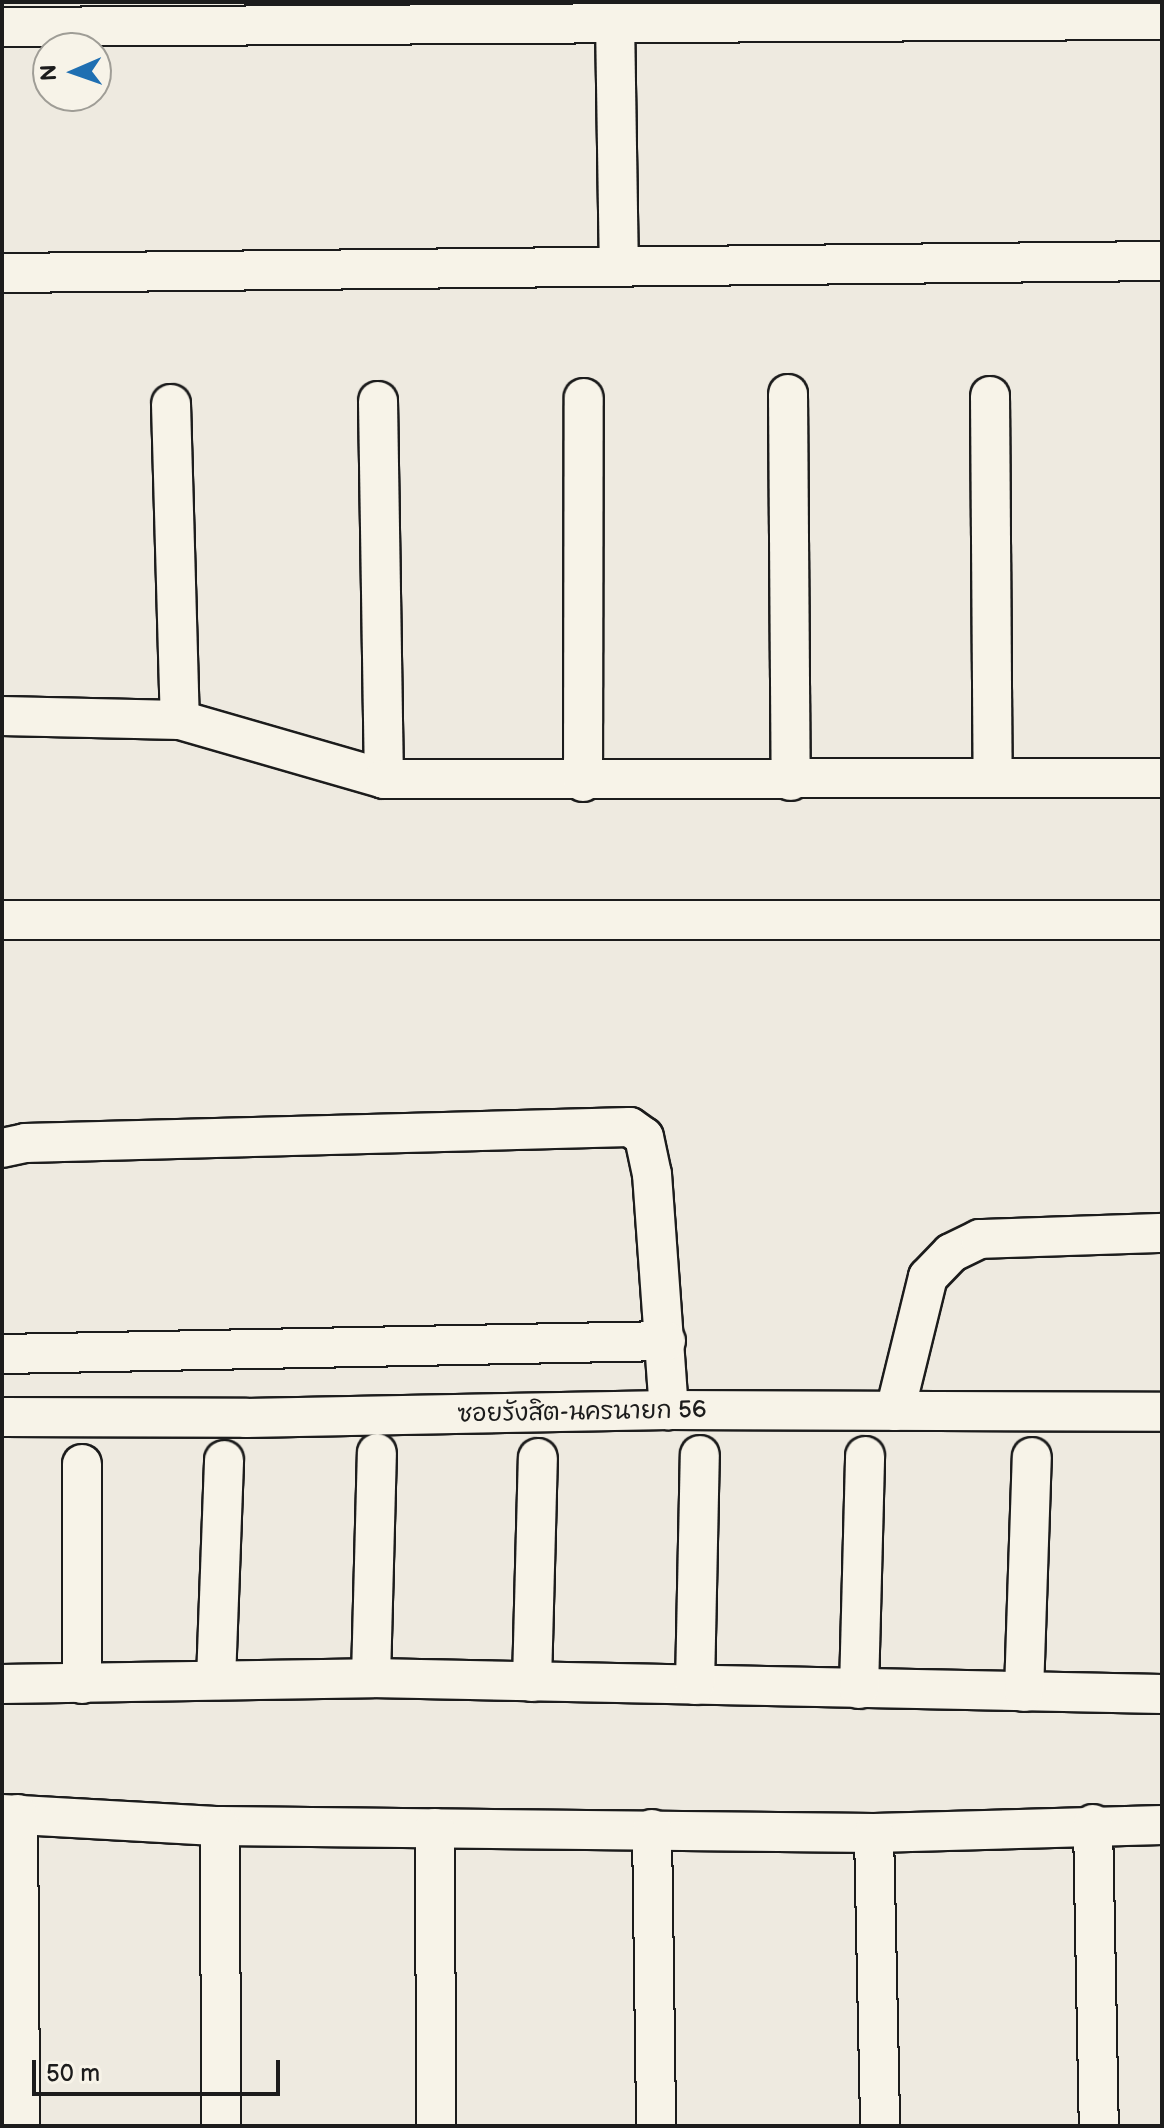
<!DOCTYPE html>
<meta charset="utf-8">
<style>
body{margin:0}
#map{position:relative;width:1164px;height:2128px;overflow:hidden;background:#eeeae0;font-family:"Balsamiq Sans","Playpen Sans Thai",sans-serif}
div>[style]{position:absolute}
.roads{filter:drop-shadow(2px 0 #1c1c1c) drop-shadow(-2px 0 #1c1c1c) drop-shadow(0 2px #1c1c1c) drop-shadow(0 -2px #1c1c1c)}
.minor>*{height:38px;margin:-19px;padding:0 19px;transform-origin:19px;border-radius:19px;background:#f7f3e8}
span{translate:-50% -50%;white-space:nowrap;text-align:center;line-height:1.15;-webkit-text-stroke:6px #f7f3e8;paint-order:stroke}
.street-label{font-size:24px;color:#1c1c1c}
.frame{position:absolute;inset:0;border:4px solid #1c1c1c;pointer-events:none}
.north{position:absolute;left:32px;top:32px;width:80px;height:80px;box-sizing:border-box;background:#f7f3e8;border:2px solid #9f9d96;border-radius:50%;rotate:268deg;font-size:22px;font-weight:700;line-height:32px;text-align:center;color:#1c1c1c}
.north::after{content:'';display:block;margin:auto;width:28px;height:36px;background:#1f6fb2;clip-path:polygon(50% 0,100% 100%,50% 72%,0 100%)}
.scale{position:absolute;left:32px;top:2060px;width:248px;height:36px;box-sizing:border-box;border:4px solid #1c1c1c;border-top:0;padding-left:10px;font-size:24px;line-height:28px;white-space:nowrap;color:#1c1c1c;-webkit-text-stroke:6px #f7f3e8;paint-order:stroke}
</style>
<div id="map">
<div class="roads">
<div class="minor">
<div style="left:615px;top:20px;width:243px;rotate:89.1deg"></div>
<div style="left:2px;top:27px;width:1160px;rotate:-0.35deg"></div>
<div style="left:2px;top:273px;width:1160px;rotate:-0.59deg"></div>
<div style="left:788px;top:394px;width:387px;rotate:89.6deg"></div>
<div style="left:990px;top:396px;width:382px;rotate:89.6deg"></div>
<div style="left:378px;top:401px;width:378px;rotate:89.1deg"></div>
<div style="left:171px;top:404px;width:316px;rotate:88.4deg"></div>
<div style="left:2px;top:716px;width:178px;rotate:1.3deg"></div>
<div style="left:180px;top:720px;width:212px;rotate:16.1deg"></div>
<div style="left:384px;top:779px;width:778px;rotate:-0.07deg"></div>
<div style="left:583px;top:782px;width:384px;rotate:-89.9deg"></div>
<div style="left:2px;top:920px;width:1160px"></div>
<div style="left:2px;top:1148px;width:24px;rotate:-12deg"></div>
<div style="left:25px;top:1143px;width:605px;rotate:-1.51deg"></div>
<div style="left:630px;top:1127px;width:17px;rotate:36deg"></div>
<div style="left:644px;top:1137px;width:38px;rotate:78deg"></div>
<div style="left:652px;top:1174px;width:237px;rotate:85.9deg"></div>
<div style="left:2px;top:1354px;width:664px;rotate:-1.12deg"></div>
<div style="left:895px;top:1411px;width:138px;rotate:-76.2deg"></div>
<div style="left:928px;top:1277px;width:33px;rotate:-46deg"></div>
<div style="left:951px;top:1253px;width:32px;rotate:-26deg"></div>
<div style="left:980px;top:1239px;width:182px;rotate:-1.9deg"></div>
<div style="left:2px;top:1417px;width:244px;rotate:0.2deg"></div>
<div style="left:246px;top:1418px;width:423px;rotate:-1.1deg"></div>
<div style="left:669px;top:1410px;width:493px;rotate:0.2deg"></div>
<div style="left:371px;top:1678px;width:225px;rotate:-88.5deg"></div>
<div style="left:216px;top:1680px;width:220px;rotate:-87.9deg"></div>
<div style="left:532px;top:1682px;width:224px;rotate:-88.5deg"></div>
<div style="left:2px;top:1684px;width:369px;rotate:-0.9deg"></div>
<div style="left:371px;top:1678px;width:791px;rotate:1.16deg"></div>
<div style="left:82px;top:1684px;width:220px;rotate:-90deg"></div>
<div style="left:695px;top:1685px;width:230px;rotate:-88.8deg"></div>
<div style="left:859px;top:1689px;width:233px;rotate:-88.5deg"></div>
<div style="left:1024px;top:1692px;width:235px;rotate:-88.1deg"></div>
<div style="left:2px;top:1814px;width:218px;rotate:3.2deg"></div>
<div style="left:220px;top:1826px;width:654px;rotate:0.61deg"></div>
<div style="left:874px;top:1833px;width:288px;rotate:-1.6deg"></div>
<div style="left:18px;top:1814px;width:312px;rotate:89.6deg"></div>
<div style="left:1093px;top:1824px;width:302px;rotate:88.9deg"></div>
<div style="left:220px;top:1826px;width:300px;rotate:89.8deg"></div>
<div style="left:435px;top:1828px;width:298px;rotate:89.8deg"></div>
<div style="left:652px;top:1829px;width:297px;rotate:89.2deg"></div>
<div style="left:874px;top:1833px;width:293px;rotate:88.8deg"></div>
</div>
</div>
<div class="street-label">
<span style="left:582px;top:1412px;rotate:-1deg">ซอยรังสิต-นครนายก 56</span>
</div>
<div class="frame"></div>
<div class="north">N</div>
<div class="scale">50 m</div>
</div>
